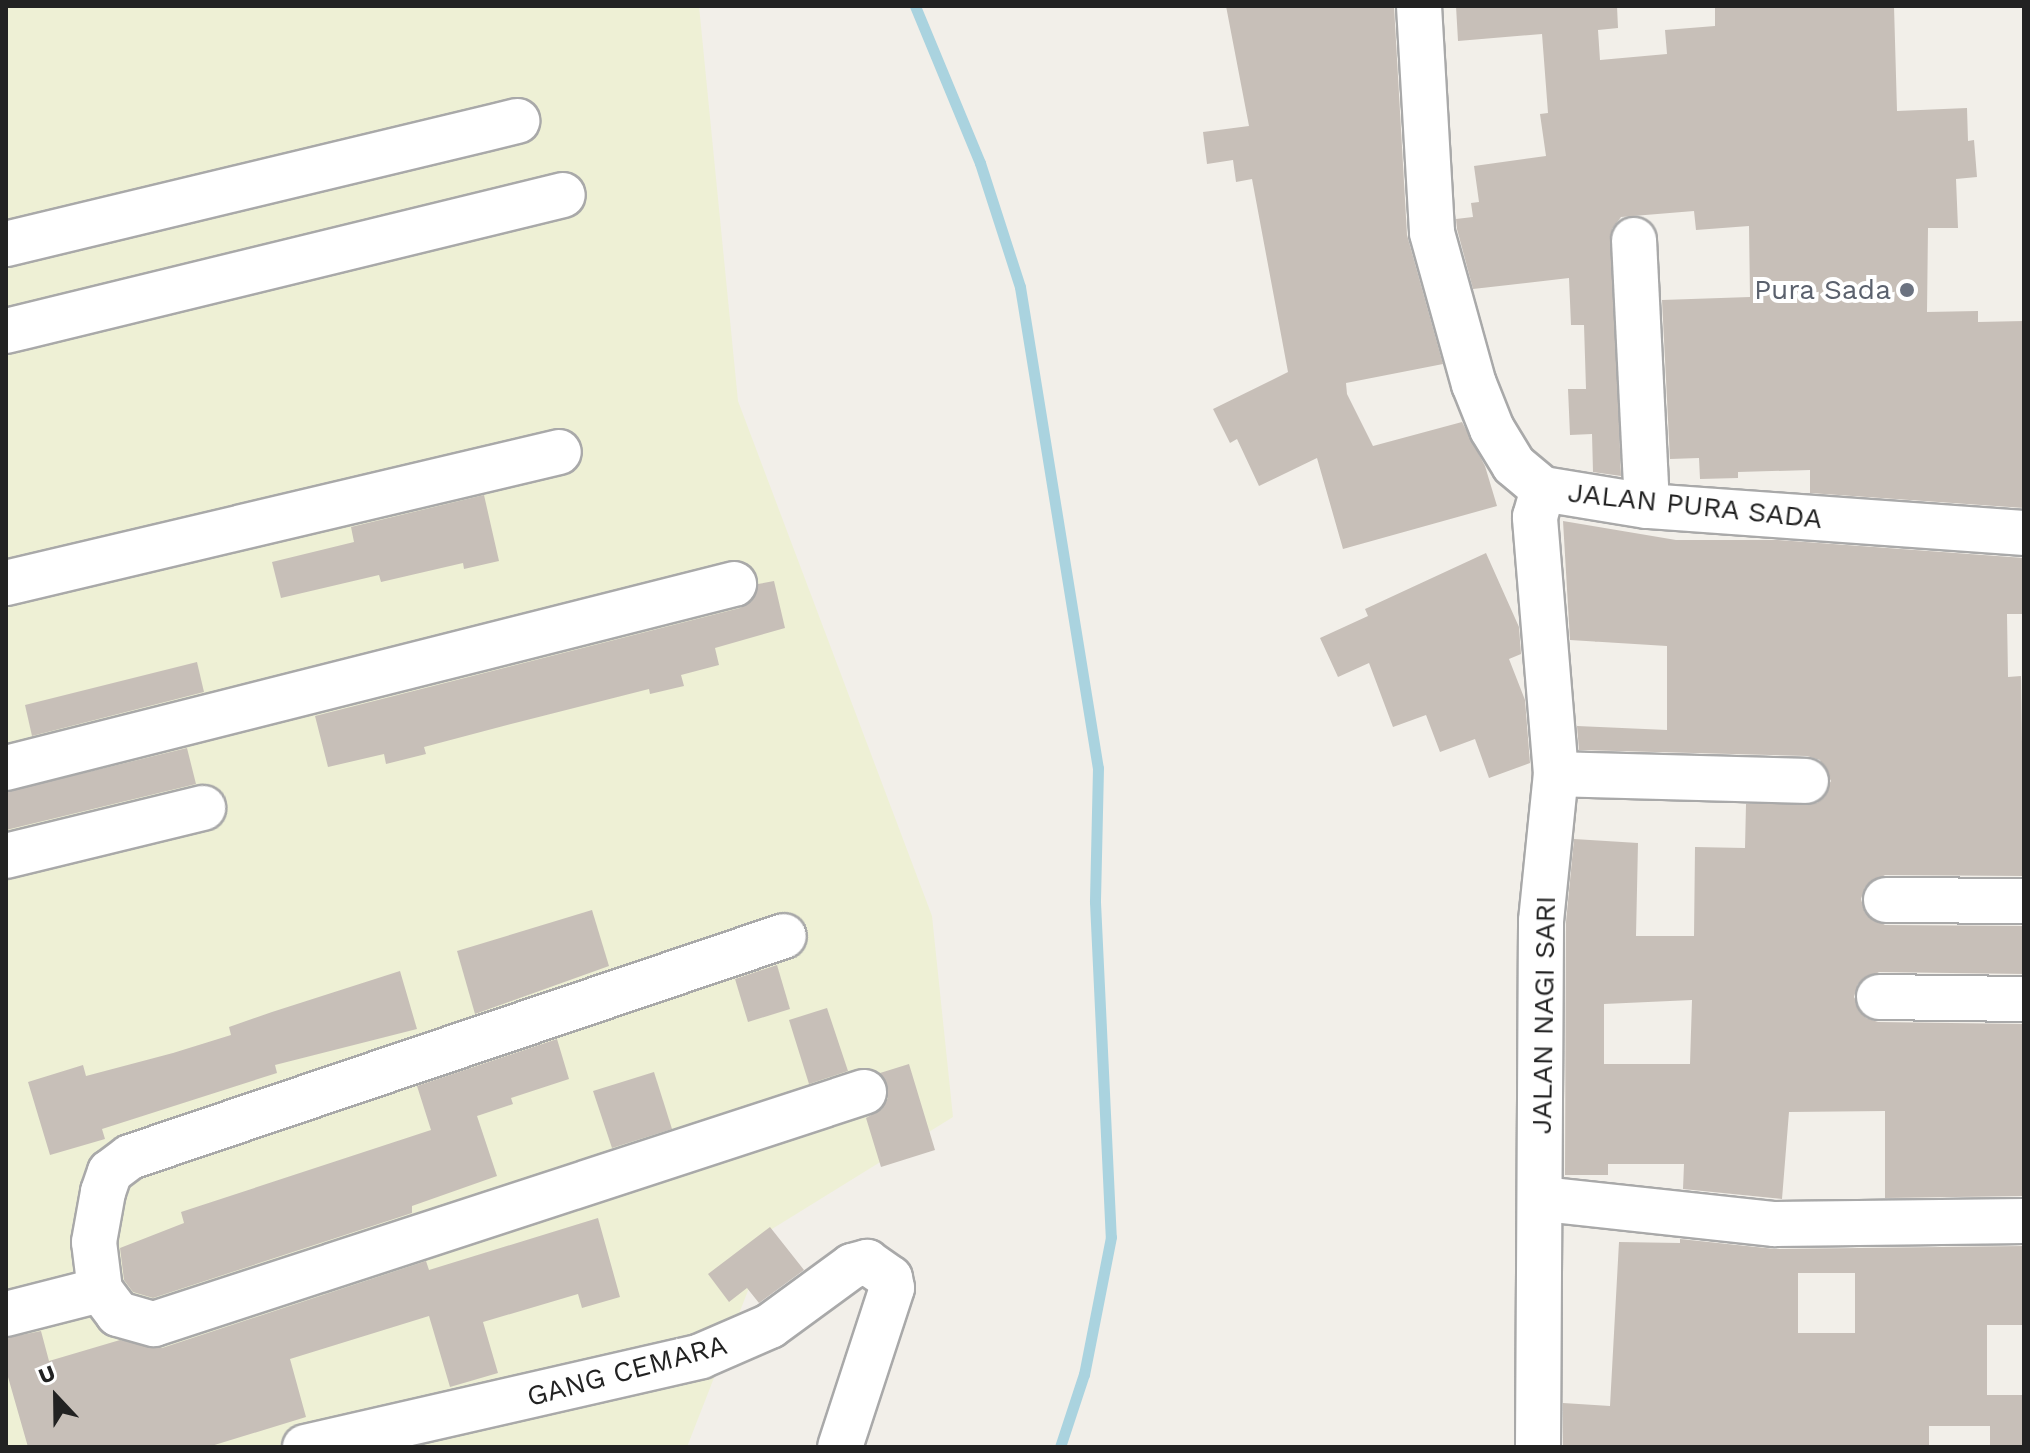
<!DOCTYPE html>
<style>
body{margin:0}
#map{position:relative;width:2030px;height:1453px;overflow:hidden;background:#f2efe9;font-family:"Work Sans",sans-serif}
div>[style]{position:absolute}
.farmland>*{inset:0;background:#eef0d5}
.stream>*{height:11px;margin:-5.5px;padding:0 5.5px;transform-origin:5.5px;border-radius:5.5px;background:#aad3df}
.building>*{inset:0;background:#c7bfb8}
.roads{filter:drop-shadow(2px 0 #a9a9a9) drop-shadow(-2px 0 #a9a9a9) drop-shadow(0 2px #a9a9a9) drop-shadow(0 -2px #a9a9a9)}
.minor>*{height:44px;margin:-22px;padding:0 22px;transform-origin:22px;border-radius:22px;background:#fff}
.dots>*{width:22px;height:22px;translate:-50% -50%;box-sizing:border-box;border:4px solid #fff;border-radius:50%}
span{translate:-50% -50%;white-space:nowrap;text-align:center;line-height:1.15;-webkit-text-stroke:8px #fff;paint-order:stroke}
.worship-label{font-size:28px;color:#5b616d}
.right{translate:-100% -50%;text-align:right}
.street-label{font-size:28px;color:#222}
.frame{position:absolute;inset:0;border:8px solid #222;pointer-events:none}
.north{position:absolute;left:16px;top:1357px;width:80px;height:80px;-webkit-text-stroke:6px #fff;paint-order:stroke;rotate:338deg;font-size:22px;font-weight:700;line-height:32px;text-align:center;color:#222}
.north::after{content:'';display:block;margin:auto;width:28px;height:36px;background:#222;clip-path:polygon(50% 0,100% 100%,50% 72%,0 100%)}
</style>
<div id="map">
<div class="farmland">
<div style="clip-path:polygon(6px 6px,699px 6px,738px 401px,932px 916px,953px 1117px,772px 1229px,687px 1447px,6px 1447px)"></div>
</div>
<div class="stream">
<div style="left:915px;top:6px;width:170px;rotate:67.5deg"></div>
<div style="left:980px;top:163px;width:130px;rotate:72.1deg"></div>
<div style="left:1020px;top:287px;width:487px;rotate:80.8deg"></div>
<div style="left:1098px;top:768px;width:134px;rotate:91.3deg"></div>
<div style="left:1095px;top:902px;width:335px;rotate:87.3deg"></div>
<div style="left:1111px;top:1237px;width:140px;rotate:101.1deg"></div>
<div style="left:1084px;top:1374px;width:77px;rotate:108.2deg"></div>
</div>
<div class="building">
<div style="clip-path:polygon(1226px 6px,1394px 6px,1407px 235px,1443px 364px,1346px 383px,1347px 394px,1373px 446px,1462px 422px,1485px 466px,1497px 506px,1343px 549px,1317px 458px,1259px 486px,1237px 439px,1230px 443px,1213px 409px,1288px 372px,1252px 179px,1236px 182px,1233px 160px,1207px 164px,1203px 132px,1249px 126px)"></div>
<div style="clip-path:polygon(1456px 6px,1617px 6px,1618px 28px,1598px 30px,1600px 60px,1667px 54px,1665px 30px,1715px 26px,1715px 6px,1894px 6px,1897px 111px,1967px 108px,1968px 141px,1974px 140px,1977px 177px,1956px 179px,1958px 228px,1928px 228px,1927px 312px,1978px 311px,1978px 322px,2024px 321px,2024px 508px,1810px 493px,1810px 470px,1738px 472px,1738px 478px,1700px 479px,1699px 458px,1670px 459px,1662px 300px,1750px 297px,1749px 226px,1696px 230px,1694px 211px,1621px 217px,1612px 229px,1621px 476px,1593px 472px,1592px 434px,1570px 435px,1568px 389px,1586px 389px,1584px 325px,1571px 325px,1569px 278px,1473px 289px,1457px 229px,1456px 219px,1473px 217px,1471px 203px,1479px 202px,1474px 166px,1546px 156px,1540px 114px,1548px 113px,1542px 34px,1458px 41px)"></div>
<div style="clip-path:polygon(484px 495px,499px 561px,464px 569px,463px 563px,381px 582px,379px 575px,281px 598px,272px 562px,354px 542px,351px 527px)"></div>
<div style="clip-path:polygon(evenodd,1563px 521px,1676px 540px,1778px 540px,2024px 558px,2024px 614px,2007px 614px,2008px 677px,2021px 676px,2024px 876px,1885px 875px,1865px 887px,1861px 899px,1865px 913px,1885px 925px,2024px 926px,2024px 974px,1879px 972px,1858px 984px,1854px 997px,1866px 1018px,1878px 1022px,2024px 1024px,2024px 1196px,1885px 1198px,1885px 1111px,1789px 1112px,1782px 1199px,1683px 1189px,1684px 1164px,1608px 1164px,1608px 1175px,1565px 1175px,1566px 922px,1574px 839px,1638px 843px,1636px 936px,1694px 936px,1695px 847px,1745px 848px,1746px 804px,1817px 803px,1831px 781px,1820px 760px,1807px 756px,1579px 750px,1577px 726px,1667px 730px,1667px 646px,1570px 640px,1563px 521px,1692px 1000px,1690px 1064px,1604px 1064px,1604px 1004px,1692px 1000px)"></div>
<div style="clip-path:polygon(1486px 553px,1519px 627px,1521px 654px,1509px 659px,1525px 700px,1530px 763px,1489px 778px,1475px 739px,1440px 752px,1426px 715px,1393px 727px,1369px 663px,1338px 677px,1320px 638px,1368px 616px,1365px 609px)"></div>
<div style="clip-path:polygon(774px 581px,785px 628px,715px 648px,719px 665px,681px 675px,684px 686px,650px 694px,649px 689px,515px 723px,424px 747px,426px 754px,386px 764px,384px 754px,328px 767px,315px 716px,740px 608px,752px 601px,758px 584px)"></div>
<div style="clip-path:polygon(197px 662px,204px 692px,32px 736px,25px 705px)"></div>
<div style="clip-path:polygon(187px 748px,196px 784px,6px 830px,6px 792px)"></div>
<div style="clip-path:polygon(592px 910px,609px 966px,475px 1014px,457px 951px)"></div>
<div style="clip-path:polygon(777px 965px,790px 1009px,748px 1022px,735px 979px)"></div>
<div style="clip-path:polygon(400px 971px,417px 1029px,275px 1065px,277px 1073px,102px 1129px,105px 1139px,50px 1155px,28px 1082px,83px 1065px,86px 1076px,173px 1053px,231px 1035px,229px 1027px,272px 1012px)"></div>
<div style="clip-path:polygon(827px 1008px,848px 1071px,809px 1084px,789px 1020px)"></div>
<div style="clip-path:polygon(557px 1039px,569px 1079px,511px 1098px,513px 1104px,477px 1116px,497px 1176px,412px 1206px,412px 1213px,153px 1298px,133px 1292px,124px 1280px,120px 1248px,184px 1223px,181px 1212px,431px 1130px,417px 1086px)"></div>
<div style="clip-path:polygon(909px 1064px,935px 1150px,881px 1167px,866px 1118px,882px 1109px,888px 1098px,880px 1073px)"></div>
<div style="clip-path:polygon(654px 1072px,672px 1129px,612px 1148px,593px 1091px)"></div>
<div style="clip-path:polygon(598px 1218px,620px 1297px,582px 1308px,578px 1294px,483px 1322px,498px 1373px,450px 1387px,429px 1316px,290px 1359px,306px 1417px,208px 1447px,28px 1447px,6px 1370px,6px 1338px,41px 1331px,49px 1361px,120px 1340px,162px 1348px,426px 1261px,429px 1270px)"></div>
<div style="clip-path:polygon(770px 1227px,804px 1270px,759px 1303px,747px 1288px,729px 1302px,708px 1274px)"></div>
<div style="clip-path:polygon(evenodd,1680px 1239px,1775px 1249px,2024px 1246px,2024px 1325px,1987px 1325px,1987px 1395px,2024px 1395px,2024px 1447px,1990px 1447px,1990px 1426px,1929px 1426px,1929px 1447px,1563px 1447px,1563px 1403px,1610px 1406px,1619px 1242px,1680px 1243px,1680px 1239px,1798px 1273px,1855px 1273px,1855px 1333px,1798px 1333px,1798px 1273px)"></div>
</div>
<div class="roads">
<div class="minor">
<div style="left:1419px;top:6px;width:227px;rotate:86.7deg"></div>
<div style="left:1432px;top:233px;width:157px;rotate:74.5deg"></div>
<div style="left:1474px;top:384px;width:48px;rotate:68.2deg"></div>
<div style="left:1492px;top:429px;width:42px;rotate:58.6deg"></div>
<div style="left:1514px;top:465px;width:38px;rotate:40deg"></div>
<div style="left:1543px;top:489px;width:105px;rotate:9.3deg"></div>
<div style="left:1647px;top:506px;width:378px;rotate:4.1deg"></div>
<div style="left:1634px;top:240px;width:266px;rotate:87.2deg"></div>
<div style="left:6px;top:244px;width:526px;rotate:-13.53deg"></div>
<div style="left:6px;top:331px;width:573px;rotate:-13.72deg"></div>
<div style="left:6px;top:583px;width:568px;rotate:-13.33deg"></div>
<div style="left:6px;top:768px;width:751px;rotate:-14.18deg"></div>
<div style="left:1556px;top:774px;width:250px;rotate:1.6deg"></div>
<div style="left:6px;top:856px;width:203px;rotate:-13.7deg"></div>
<div style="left:1886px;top:900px;width:138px;rotate:0.4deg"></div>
<div style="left:1879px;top:997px;width:145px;rotate:0.8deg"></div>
<div style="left:1543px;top:1199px;width:233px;rotate:6.2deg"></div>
<div style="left:1775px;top:1224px;width:249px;rotate:-0.7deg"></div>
<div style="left:100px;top:1290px;width:30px;rotate:53deg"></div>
<div style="left:118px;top:1314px;width:37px;rotate:16deg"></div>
<div style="left:154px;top:1324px;width:747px;rotate:-18.1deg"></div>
<div style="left:6px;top:1314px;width:97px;rotate:-14.3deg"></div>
<div style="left:100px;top:1290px;width:48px;rotate:-97.1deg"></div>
<div style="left:94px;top:1242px;width:51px;rotate:-79.8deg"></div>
<div style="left:103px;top:1192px;width:21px;rotate:-71deg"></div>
<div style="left:110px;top:1172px;width:25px;rotate:-37deg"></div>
<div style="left:130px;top:1157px;width:690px;rotate:-18.67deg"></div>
<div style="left:305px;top:1447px;width:406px;rotate:-12.9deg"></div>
<div style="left:701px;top:1356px;width:75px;rotate:-23.5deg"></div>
<div style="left:770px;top:1326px;width:102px;rotate:-36.2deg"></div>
<div style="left:852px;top:1266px;width:16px;rotate:-15deg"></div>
<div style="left:867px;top:1262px;width:28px;rotate:35deg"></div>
<div style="left:890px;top:1278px;width:10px;rotate:79deg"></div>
<div style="left:892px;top:1288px;width:167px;rotate:108.1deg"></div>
<div style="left:1538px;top:1447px;width:526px;rotate:-89.67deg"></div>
<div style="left:1541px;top:921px;width:148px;rotate:-84.2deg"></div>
<div style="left:1556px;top:774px;width:258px;rotate:-94.7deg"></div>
<div style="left:1535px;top:517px;width:29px;rotate:-74deg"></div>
</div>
</div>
<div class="dots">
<div style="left:1907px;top:290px;background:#6b7280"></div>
</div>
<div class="worship-label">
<span class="right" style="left:1891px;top:290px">Pura Sada</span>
</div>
<div class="street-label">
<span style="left:1695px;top:506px;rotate:6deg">JALAN PURA SADA</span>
<span style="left:1544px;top:1015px;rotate:-89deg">JALAN NAGI SARI</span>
<span style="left:627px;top:1371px;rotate:-15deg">GANG CEMARA</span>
</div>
<div class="frame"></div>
<div class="north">U</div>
</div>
